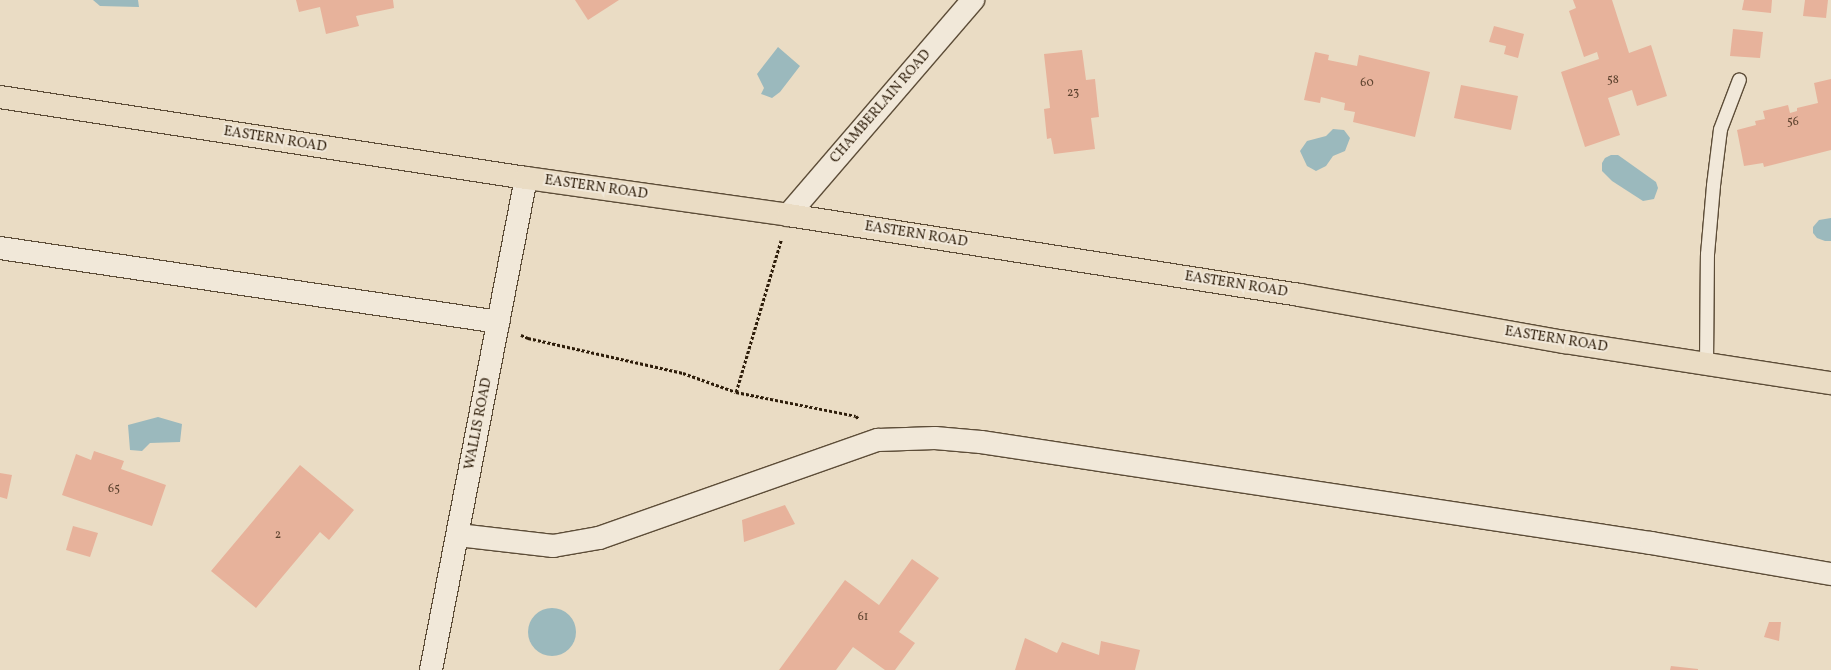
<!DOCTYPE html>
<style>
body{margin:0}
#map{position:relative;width:1831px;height:670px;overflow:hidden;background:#eadcc4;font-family:Vollkorn,serif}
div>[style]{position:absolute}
.water>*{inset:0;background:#9bb9bd}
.round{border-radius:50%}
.building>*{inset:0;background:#e7b29b}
.path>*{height:2.5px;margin-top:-1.25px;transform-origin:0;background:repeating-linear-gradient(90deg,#2e1d0a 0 3px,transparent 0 5px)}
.roads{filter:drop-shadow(1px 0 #5d4d38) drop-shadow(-1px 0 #5d4d38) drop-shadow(0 1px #5d4d38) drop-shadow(0 -1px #5d4d38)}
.service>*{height:13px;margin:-6.5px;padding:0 6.5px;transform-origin:6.5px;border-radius:6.5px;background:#f1e8d9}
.minor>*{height:22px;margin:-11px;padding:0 11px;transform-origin:11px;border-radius:11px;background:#f1e8d9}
.tertiary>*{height:22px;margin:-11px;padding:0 11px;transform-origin:11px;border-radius:11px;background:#f1e8d9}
.primary>*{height:22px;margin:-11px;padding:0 11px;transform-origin:11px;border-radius:11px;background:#eadcc4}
span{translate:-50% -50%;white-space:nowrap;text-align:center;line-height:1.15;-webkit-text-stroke:4px #f1e8d9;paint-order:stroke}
.number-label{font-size:12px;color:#5c422e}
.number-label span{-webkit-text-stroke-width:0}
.street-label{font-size:14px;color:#2e1d0a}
</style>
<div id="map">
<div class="water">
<div style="clip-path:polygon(93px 0,138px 0,139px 7px,100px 6px)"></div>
<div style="clip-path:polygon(778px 47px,800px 66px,780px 92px,772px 98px,761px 94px,764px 88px,757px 74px)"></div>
<div style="clip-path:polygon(1333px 129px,1344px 130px,1350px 138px,1345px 151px,1333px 156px,1326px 166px,1316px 171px,1307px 166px,1300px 151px,1307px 141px,1326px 136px)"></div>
<div style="clip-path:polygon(1611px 155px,1618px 155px,1656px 182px,1658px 188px,1654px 199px,1643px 201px,1612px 181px,1602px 171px,1602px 163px,1605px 158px)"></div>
<div style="clip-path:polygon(1831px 218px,1831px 241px,1825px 241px,1817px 238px,1813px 233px,1813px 227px,1819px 220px)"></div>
<div style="clip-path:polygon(158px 417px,182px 424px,180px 442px,150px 443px,142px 451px,130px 450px,128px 425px)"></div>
<div class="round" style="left:528px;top:608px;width:48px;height:48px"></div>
</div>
<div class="building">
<div style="clip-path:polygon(296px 0,393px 0,394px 8px,356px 16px,359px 26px,326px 34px,320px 7px,299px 12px)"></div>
<div style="clip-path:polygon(575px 0,619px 0,588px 20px)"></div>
<div style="clip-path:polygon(1573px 0,1612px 0,1629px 53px,1651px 45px,1667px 96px,1637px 106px,1632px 90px,1608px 98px,1620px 135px,1585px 147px,1561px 72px,1599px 59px,1597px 52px,1584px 57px,1569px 11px,1576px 8px)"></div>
<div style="clip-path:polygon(1744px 0,1772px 0,1771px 13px,1742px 10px)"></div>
<div style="clip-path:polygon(1805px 0,1828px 0,1826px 18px,1803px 16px)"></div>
<div style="clip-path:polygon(1494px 26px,1524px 34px,1518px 58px,1504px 54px,1506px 46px,1489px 42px)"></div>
<div style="clip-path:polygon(1733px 29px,1763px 32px,1760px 58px,1730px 56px)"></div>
<div style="clip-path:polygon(1082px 50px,1086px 80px,1095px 79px,1099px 117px,1091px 118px,1095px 149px,1054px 154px,1051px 138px,1047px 139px,1044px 109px,1050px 108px,1044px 54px)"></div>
<div style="clip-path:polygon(1315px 52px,1329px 55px,1328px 60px,1357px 66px,1359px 55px,1430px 72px,1415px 137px,1353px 122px,1355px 112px,1344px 110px,1345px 103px,1321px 97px,1320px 103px,1304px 100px)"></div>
<div style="clip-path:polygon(1831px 79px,1831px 150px,1764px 167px,1763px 163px,1744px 166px,1737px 130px,1756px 125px,1755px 121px,1765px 119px,1763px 111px,1788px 105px,1790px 113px,1797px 111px,1797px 108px,1818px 103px,1814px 83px)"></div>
<div style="clip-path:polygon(1461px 85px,1518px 96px,1511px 130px,1454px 118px)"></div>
<div style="clip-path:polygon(94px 451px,124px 461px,121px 469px,166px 485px,152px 526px,62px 495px,76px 454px,91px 460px)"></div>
<div style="clip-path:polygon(300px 465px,354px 510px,329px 540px,320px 532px,256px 608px,211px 571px)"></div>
<div style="clip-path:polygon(0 473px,12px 475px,7px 499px,0 497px)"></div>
<div style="clip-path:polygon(785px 505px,795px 524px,744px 542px,742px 520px)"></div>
<div style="clip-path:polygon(73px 526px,98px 533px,90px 557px,66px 550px)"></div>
<div style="clip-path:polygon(912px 559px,939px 578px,899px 632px,915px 643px,895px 670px,885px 670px,853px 647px,836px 670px,779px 670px,845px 580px,879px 605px)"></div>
<div style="clip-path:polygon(1769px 622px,1781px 622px,1779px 641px,1764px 637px)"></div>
<div style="clip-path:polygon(1025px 638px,1057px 653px,1062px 642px,1099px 655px,1101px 641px,1140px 650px,1135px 670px,1015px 670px)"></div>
<div style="clip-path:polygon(1671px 666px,1698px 669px,1698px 670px,1670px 670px)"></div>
</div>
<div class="path">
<div style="left:521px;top:335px;width:8px;rotate:23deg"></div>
<div style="left:528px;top:338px;width:159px;rotate:12.7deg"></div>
<div style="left:683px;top:373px;width:56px;rotate:19.7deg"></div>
<div style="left:736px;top:392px;width:122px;rotate:11.3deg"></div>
<div style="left:856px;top:416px;width:4px;rotate:45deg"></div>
<div style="left:736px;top:392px;width:159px;rotate:-73.5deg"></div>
</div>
<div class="roads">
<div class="service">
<div style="left:1706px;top:364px;width:110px;rotate:-89.5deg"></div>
<div style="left:1707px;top:254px;width:69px;rotate:-85deg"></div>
<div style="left:1713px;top:185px;width:56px;rotate:-82.9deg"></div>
<div style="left:1720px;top:129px;width:53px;rotate:-69.2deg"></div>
</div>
<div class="minor">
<div style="left:788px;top:215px;width:284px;rotate:-49.3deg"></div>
<div style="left:0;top:248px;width:504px;rotate:8.44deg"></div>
<div style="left:458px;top:535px;width:96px;rotate:6.6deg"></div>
<div style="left:553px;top:546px;width:47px;rotate:-9.9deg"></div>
<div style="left:599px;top:538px;width:296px;rotate:-19.4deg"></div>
<div style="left:878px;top:440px;width:57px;rotate:-2deg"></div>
<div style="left:935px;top:438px;width:46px;rotate:5deg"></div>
<div style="left:981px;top:442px;width:678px;rotate:8.57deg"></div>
<div style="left:1651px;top:543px;width:183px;rotate:9.8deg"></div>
</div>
<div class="tertiary">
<div style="left:431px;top:670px;width:501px;rotate:-79.07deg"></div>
</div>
<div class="primary">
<div style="left:0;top:97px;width:532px;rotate:8.75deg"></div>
<div style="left:526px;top:178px;width:265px;rotate:8deg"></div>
<div style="left:788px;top:215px;width:518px;rotate:8.88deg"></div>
<div style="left:1300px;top:295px;width:269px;rotate:10.1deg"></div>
<div style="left:1565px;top:342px;width:269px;rotate:8.8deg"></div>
</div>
</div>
<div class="number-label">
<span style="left:1613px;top:81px">58</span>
<span style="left:1367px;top:84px">60</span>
<span style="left:1073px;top:94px">23</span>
<span style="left:1793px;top:123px">56</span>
<span style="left:114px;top:490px">65</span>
<span style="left:278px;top:536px">2</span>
<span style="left:863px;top:618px">61</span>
</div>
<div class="street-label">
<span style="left:881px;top:107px;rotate:-49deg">CHAMBERLAIN ROAD</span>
<span style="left:275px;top:140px;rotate:9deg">EASTERN ROAD</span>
<span style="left:596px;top:188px;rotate:8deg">EASTERN ROAD</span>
<span style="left:916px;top:235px;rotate:9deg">EASTERN ROAD</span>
<span style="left:1236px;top:285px;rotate:9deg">EASTERN ROAD</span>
<span style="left:1556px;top:340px;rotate:9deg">EASTERN ROAD</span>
<span style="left:479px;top:424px;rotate:-79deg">WALLIS ROAD</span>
</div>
</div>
